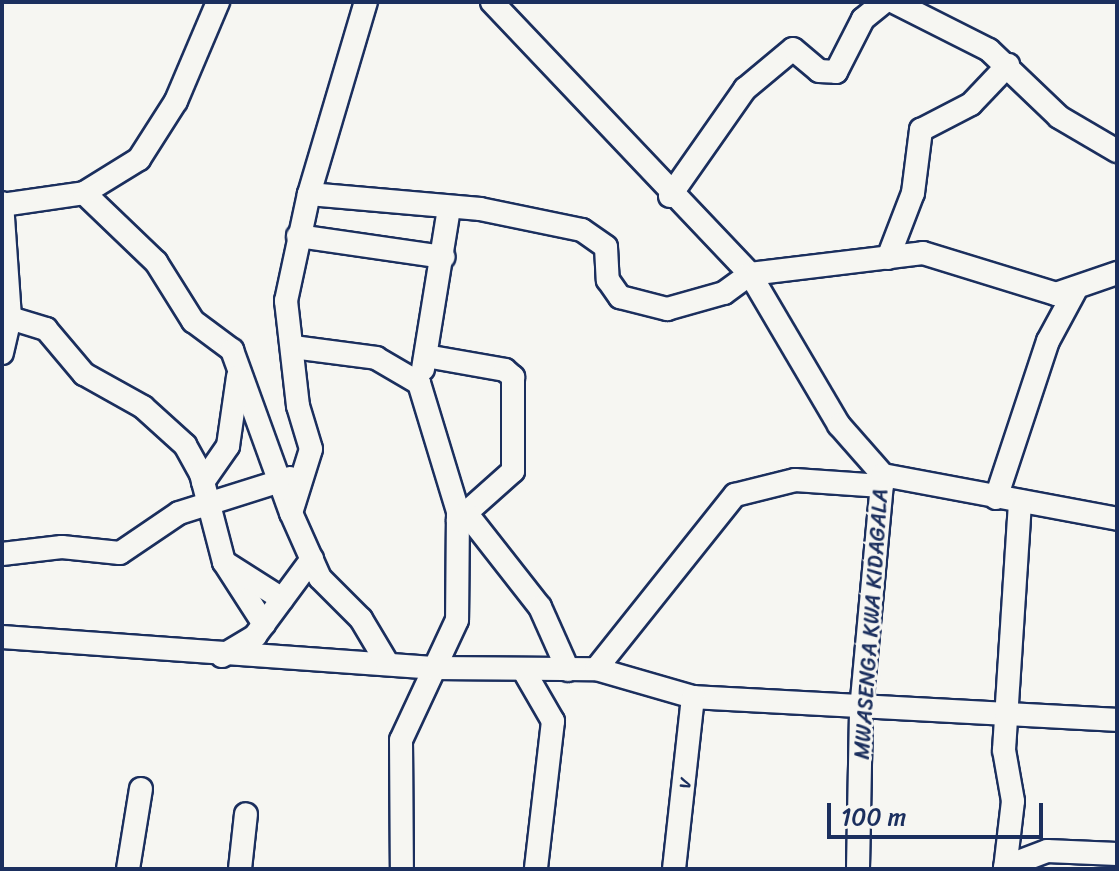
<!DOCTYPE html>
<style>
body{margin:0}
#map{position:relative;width:1119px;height:871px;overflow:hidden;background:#f6f6f2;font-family:Sriracha,sans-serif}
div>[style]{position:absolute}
.roads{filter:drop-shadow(2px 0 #1b2f5e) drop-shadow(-2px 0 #1b2f5e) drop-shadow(0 2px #1b2f5e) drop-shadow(0 -2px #1b2f5e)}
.minor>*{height:22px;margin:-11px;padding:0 11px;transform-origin:11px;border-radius:11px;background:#f6f6f2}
span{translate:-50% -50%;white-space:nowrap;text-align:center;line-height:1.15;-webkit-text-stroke:6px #f6f6f2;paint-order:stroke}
.street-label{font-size:22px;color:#1b2f5e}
.frame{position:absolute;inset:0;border:4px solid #1b2f5e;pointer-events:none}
.scale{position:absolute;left:827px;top:803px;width:216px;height:36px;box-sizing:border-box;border:4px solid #1b2f5e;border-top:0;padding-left:10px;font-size:24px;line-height:28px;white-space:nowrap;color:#1b2f5e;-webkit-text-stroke:6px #f6f6f2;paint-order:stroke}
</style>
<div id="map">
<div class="roads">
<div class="minor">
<div style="left:492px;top:2px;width:375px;rotate:46.5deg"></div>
<div style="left:750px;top:274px;width:175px;rotate:59.5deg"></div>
<div style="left:839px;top:425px;width:67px;rotate:48.7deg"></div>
<div style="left:883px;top:475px;width:238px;rotate:10.6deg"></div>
<div style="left:894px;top:2px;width:106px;rotate:26.8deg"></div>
<div style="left:989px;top:50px;width:97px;rotate:43.7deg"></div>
<div style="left:1059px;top:117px;width:67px;rotate:30.4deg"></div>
<div style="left:84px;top:193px;width:100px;rotate:43.8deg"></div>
<div style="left:156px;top:262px;width:70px;rotate:57.9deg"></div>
<div style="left:193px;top:321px;width:49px;rotate:36.6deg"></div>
<div style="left:232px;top:350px;width:173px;rotate:70.1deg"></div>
<div style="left:309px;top:194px;width:200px;rotate:-73.5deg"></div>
<div style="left:670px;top:196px;width:131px;rotate:-55deg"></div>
<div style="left:745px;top:89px;width:62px;rotate:-39.8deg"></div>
<div style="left:793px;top:49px;width:34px;rotate:40deg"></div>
<div style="left:819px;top:71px;width:17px;rotate:3deg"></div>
<div style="left:836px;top:72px;width:59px;rotate:-63deg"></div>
<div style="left:863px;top:19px;width:27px;rotate:-39deg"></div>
<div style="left:2px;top:203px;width:115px;rotate:86deg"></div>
<div style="left:10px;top:318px;width:36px;rotate:103deg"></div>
<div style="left:2px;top:205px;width:83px;rotate:-8.3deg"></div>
<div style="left:84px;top:193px;width:65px;rotate:-31.7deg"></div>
<div style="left:139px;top:159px;width:69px;rotate:-57.5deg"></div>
<div style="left:176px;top:101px;width:108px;rotate:-67deg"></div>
<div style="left:298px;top:236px;width:147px;rotate:8.2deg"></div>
<div style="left:888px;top:258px;width:70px;rotate:-69deg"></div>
<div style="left:913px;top:193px;width:64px;rotate:-82.8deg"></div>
<div style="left:921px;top:130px;width:56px;rotate:-27.5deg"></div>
<div style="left:971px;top:104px;width:54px;rotate:-46.5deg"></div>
<div style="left:10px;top:318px;width:38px;rotate:17deg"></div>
<div style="left:46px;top:329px;width:59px;rotate:49.8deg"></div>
<div style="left:84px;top:374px;width:68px;rotate:29.2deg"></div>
<div style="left:143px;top:407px;width:57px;rotate:42.1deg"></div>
<div style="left:185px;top:445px;width:33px;rotate:61deg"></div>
<div style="left:201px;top:474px;width:91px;rotate:75.4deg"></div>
<div style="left:224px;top:562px;width:74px;rotate:57.2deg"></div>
<div style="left:293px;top:347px;width:84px;rotate:7.5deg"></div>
<div style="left:376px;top:358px;width:50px;rotate:30.2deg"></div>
<div style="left:419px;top:383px;width:134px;rotate:73.1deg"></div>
<div style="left:458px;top:511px;width:109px;rotate:90.5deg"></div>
<div style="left:457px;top:620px;width:132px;rotate:115deg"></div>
<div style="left:401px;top:740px;width:129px;rotate:89.6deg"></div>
<div style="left:426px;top:356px;width:80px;rotate:10deg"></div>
<div style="left:505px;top:370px;width:11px;rotate:41deg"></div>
<div style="left:513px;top:377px;width:94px;rotate:90deg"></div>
<div style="left:513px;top:471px;width:74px;rotate:138.3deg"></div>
<div style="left:423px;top:369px;width:163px;rotate:-80.8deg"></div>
<div style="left:203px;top:482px;width:44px;rotate:-55.2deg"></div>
<div style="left:228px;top:446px;width:70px;rotate:-81.8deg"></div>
<div style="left:996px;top:498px;width:165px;rotate:-71.7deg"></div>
<div style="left:1048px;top:341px;width:57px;rotate:-61.6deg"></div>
<div style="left:467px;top:514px;width:118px;rotate:51.9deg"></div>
<div style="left:540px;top:607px;width:69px;rotate:66deg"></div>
<div style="left:2px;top:554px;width:60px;rotate:-6.7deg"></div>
<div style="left:62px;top:547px;width:58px;rotate:5.9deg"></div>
<div style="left:120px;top:553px;width:71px;rotate:-34.1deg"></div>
<div style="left:179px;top:513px;width:116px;rotate:-17.5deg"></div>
<div style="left:224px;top:562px;width:69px;rotate:32.5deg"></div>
<div style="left:2px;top:637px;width:432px;rotate:4.1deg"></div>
<div style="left:433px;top:668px;width:163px;rotate:0.4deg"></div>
<div style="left:596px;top:669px;width:223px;rotate:-51.4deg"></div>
<div style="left:735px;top:495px;width:62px;rotate:-14deg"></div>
<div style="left:795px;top:480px;width:87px;rotate:3.9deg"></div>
<div style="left:222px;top:656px;width:39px;rotate:-31deg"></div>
<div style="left:255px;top:636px;width:96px;rotate:-53.5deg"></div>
<div style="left:386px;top:661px;width:49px;rotate:-120.8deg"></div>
<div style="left:361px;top:619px;width:58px;rotate:-135deg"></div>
<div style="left:320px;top:578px;width:71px;rotate:-114deg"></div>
<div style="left:291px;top:513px;width:67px;rotate:-72.6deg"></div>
<div style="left:311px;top:449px;width:45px;rotate:-106.8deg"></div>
<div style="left:298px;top:406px;width:106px;rotate:-96.5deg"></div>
<div style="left:286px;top:301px;width:109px;rotate:-77.9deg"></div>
<div style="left:309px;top:194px;width:172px;rotate:5deg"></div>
<div style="left:480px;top:209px;width:104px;rotate:11.6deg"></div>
<div style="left:582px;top:230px;width:29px;rotate:35deg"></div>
<div style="left:606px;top:247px;width:33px;rotate:87deg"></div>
<div style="left:608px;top:280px;width:21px;rotate:55deg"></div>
<div style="left:620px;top:297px;width:49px;rotate:14.3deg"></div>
<div style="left:667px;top:309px;width:59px;rotate:-15.7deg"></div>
<div style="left:724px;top:293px;width:32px;rotate:-36deg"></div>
<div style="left:750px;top:274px;width:174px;rotate:-6.9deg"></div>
<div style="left:923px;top:253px;width:139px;rotate:17.1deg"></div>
<div style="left:1056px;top:294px;width:65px;rotate:-19deg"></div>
<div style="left:596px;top:669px;width:101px;rotate:16.1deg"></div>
<div style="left:693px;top:697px;width:425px;rotate:3.1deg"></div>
<div style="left:524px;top:671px;width:58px;rotate:59.9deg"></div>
<div style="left:553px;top:721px;width:149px;rotate:96.6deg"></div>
<div style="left:1005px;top:867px;width:45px;rotate:-20.9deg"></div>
<div style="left:1047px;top:851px;width:70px;rotate:2.5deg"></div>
<div style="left:128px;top:869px;width:81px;rotate:-80.8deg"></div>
<div style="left:240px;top:869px;width:55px;rotate:-83.8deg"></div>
<div style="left:674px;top:869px;width:173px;rotate:-83.7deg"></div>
<div style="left:858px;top:869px;width:159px;rotate:-88.9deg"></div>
<div style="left:861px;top:710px;width:236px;rotate:-84.7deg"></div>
<div style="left:1005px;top:869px;width:68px;rotate:-83.3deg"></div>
<div style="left:1013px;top:801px;width:52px;rotate:-100deg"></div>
<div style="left:1004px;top:750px;width:249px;rotate:-86.3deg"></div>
</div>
</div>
<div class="street-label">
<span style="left:871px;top:624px;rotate:-86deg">MWASENGA KWA KIDAGALA</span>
<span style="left:683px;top:783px;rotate:-83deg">v</span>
</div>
<div class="frame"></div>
<div class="scale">100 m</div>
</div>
